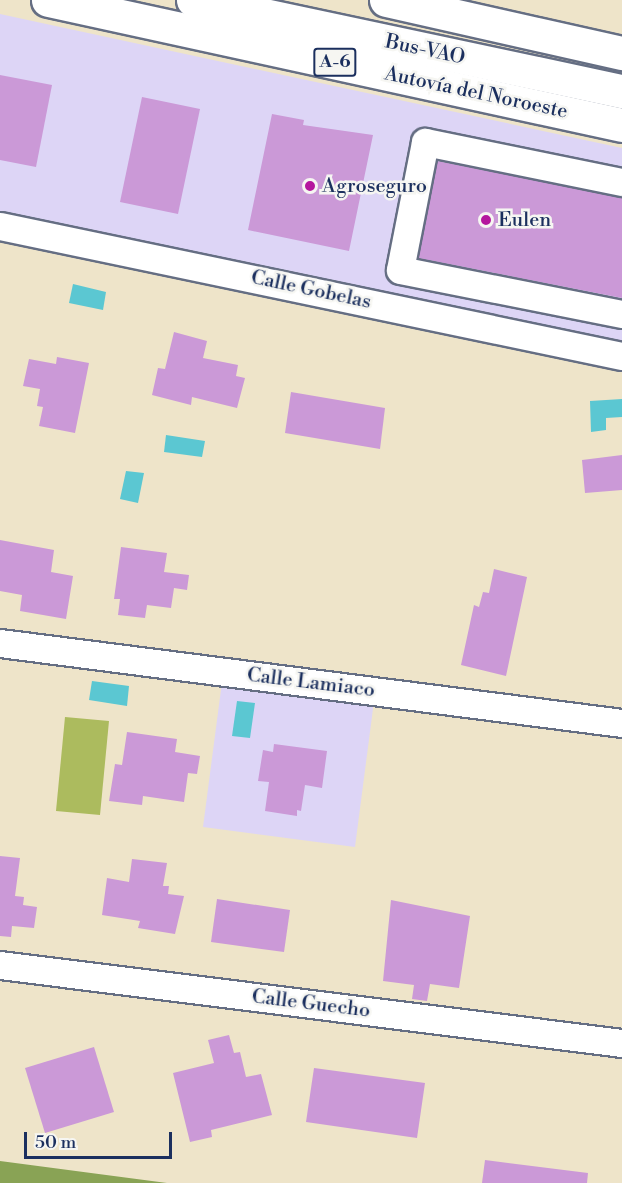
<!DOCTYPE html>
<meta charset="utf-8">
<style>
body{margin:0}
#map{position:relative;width:622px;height:1183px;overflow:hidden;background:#eee4c9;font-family:"Libre Bodoni",serif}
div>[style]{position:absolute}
.built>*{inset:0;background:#ddd5f6}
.green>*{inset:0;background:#acbb5e}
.forest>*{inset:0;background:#89a355}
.water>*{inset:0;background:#5bc7d2}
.building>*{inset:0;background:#cb99d7}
.roads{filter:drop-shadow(2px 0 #656e83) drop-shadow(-2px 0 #656e83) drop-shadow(0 2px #656e83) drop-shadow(0 -2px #656e83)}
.minor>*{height:27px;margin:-13.5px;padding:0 13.5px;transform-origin:13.5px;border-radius:13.5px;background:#fff}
.highway>*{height:33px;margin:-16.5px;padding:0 16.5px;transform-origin:16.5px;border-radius:16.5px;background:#fff}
.dots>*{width:16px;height:16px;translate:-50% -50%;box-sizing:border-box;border:3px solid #f6f6f2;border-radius:50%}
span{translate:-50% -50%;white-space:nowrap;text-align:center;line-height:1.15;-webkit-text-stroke:5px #f6f6f2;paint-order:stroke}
.shield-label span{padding:2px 4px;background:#f6f6f2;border:2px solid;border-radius:4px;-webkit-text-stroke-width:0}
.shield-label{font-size:18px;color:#1b2f5e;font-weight:700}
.street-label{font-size:20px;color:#1b2f5e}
.poi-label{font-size:20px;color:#1b2f5e}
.left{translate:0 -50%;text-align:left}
.scale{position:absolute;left:24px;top:1132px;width:148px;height:27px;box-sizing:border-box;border:3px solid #1b2f5e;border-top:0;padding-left:8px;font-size:18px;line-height:21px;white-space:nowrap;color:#1b2f5e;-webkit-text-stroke:4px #f6f6f2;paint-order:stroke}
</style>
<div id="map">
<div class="built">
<div style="clip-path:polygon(0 14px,622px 148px,622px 346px,0 211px)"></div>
<div style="clip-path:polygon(222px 682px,374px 701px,355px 847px,203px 827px)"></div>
</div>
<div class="green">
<div style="clip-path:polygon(65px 717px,109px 721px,100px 815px,56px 811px)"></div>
</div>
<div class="forest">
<div style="clip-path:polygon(0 1161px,91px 1173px,167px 1183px,0 1183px)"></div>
</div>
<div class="water">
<div style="clip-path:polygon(73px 284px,106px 292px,103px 310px,69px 303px)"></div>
<div style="clip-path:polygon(622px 399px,622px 417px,606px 418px,606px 430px,591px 432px,590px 401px)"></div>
<div style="clip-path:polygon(166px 435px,205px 441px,202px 457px,164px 452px)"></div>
<div style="clip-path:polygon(126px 471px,144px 473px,138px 503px,120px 499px)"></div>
<div style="clip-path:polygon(92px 681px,129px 686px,127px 706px,89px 700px)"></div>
<div style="clip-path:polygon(237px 701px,255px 703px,250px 738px,232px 736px)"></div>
</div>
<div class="building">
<div style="clip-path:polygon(0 75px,52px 85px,36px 167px,0 160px)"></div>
<div style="clip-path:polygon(142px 97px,200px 109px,178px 214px,120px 202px)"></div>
<div style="clip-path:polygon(272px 114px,304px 120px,303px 125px,373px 135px,349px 251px,248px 230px)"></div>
<div style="clip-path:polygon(437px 161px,622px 197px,622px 298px,418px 258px)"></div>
<div style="clip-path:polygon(174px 332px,207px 341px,203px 358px,238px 365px,236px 376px,245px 378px,237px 408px,192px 397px,191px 405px,152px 395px,158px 368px,165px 369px)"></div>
<div style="clip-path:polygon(57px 357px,89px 363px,75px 433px,39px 426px,43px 407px,37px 406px,40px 389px,23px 386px,29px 359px,56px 364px)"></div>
<div style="clip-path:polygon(291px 392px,385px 408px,380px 449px,285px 433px)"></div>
<div style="clip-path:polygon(622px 455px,622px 490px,585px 493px,582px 460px)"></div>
<div style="clip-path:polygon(0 540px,54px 550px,51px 572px,73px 576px,66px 619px,20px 611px,22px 595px,0 591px)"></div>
<div style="clip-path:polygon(121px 547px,167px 553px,164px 572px,189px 575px,187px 590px,174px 588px,171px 608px,147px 605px,145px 618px,118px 615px,120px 599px,114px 599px)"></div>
<div style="clip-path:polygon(494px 569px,527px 577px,506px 676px,461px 665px,474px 605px,479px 607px,483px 592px,489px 593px)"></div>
<div style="clip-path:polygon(127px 732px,177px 739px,175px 752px,200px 756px,197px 774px,188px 773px,184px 802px,143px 796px,142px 805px,109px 801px,115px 764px,122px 765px)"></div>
<div style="clip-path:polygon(274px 744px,327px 751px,322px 788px,305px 785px,301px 811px,297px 810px,297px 816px,265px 811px,269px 782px,258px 781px,263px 750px,273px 752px)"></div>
<div style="clip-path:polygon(0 856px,20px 858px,15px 896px,24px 897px,23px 905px,37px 907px,34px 928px,12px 926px,11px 937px,0 936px)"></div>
<div style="clip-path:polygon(132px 859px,167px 863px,163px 886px,169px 886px,168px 894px,184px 896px,175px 934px,138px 928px,140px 921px,102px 915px,107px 878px,129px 882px)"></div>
<div style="clip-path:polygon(217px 899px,290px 910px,284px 952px,211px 942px)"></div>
<div style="clip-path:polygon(391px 900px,470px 916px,459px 988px,430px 984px,427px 1001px,412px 999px,414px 985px,383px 981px)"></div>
<div style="clip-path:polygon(229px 1035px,234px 1053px,240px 1052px,246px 1077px,261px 1074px,272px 1115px,211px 1130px,212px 1137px,190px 1142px,173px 1073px,214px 1063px,208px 1040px)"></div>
<div style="clip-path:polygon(94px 1047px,114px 1112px,45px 1133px,25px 1068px)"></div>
<div style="clip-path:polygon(314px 1068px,425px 1083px,417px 1138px,306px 1122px)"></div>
<div style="clip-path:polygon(485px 1160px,588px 1173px,587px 1183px,482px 1183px)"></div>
</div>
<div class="roads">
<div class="minor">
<div style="left:622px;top:182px;width:201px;rotate:-168.5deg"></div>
<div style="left:425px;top:142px;width:130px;rotate:101.1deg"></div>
<div style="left:400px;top:270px;width:226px;rotate:11.2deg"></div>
<div style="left:0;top:226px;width:635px;rotate:11.81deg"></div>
<div style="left:0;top:643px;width:627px;rotate:7.33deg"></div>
<div style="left:0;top:965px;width:627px;rotate:7.15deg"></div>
</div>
<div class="highway">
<div style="left:48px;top:0;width:587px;rotate:12.29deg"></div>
<div style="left:193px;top:0;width:439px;rotate:12deg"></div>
<div style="left:386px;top:0;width:242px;rotate:12.7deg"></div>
</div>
</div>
<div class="dots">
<div style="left:310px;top:186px;background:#b5179e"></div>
<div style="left:486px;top:220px;background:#b5179e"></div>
</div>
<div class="shield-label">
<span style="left:335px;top:62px">A-6</span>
</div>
<div class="street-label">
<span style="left:425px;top:50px;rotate:12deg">Bus-VAO</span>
<span style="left:476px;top:93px;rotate:12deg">Autovía del Noroeste</span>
<span style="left:311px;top:290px;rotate:12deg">Calle Gobelas</span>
<span style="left:311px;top:683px;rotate:7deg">Calle Lamiaco</span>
<span style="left:311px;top:1004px;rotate:7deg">Calle Guecho</span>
</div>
<div class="poi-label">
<span class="left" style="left:322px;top:186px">Agroseguro</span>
<span class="left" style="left:498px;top:220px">Eulen</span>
</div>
<div class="scale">50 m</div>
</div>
